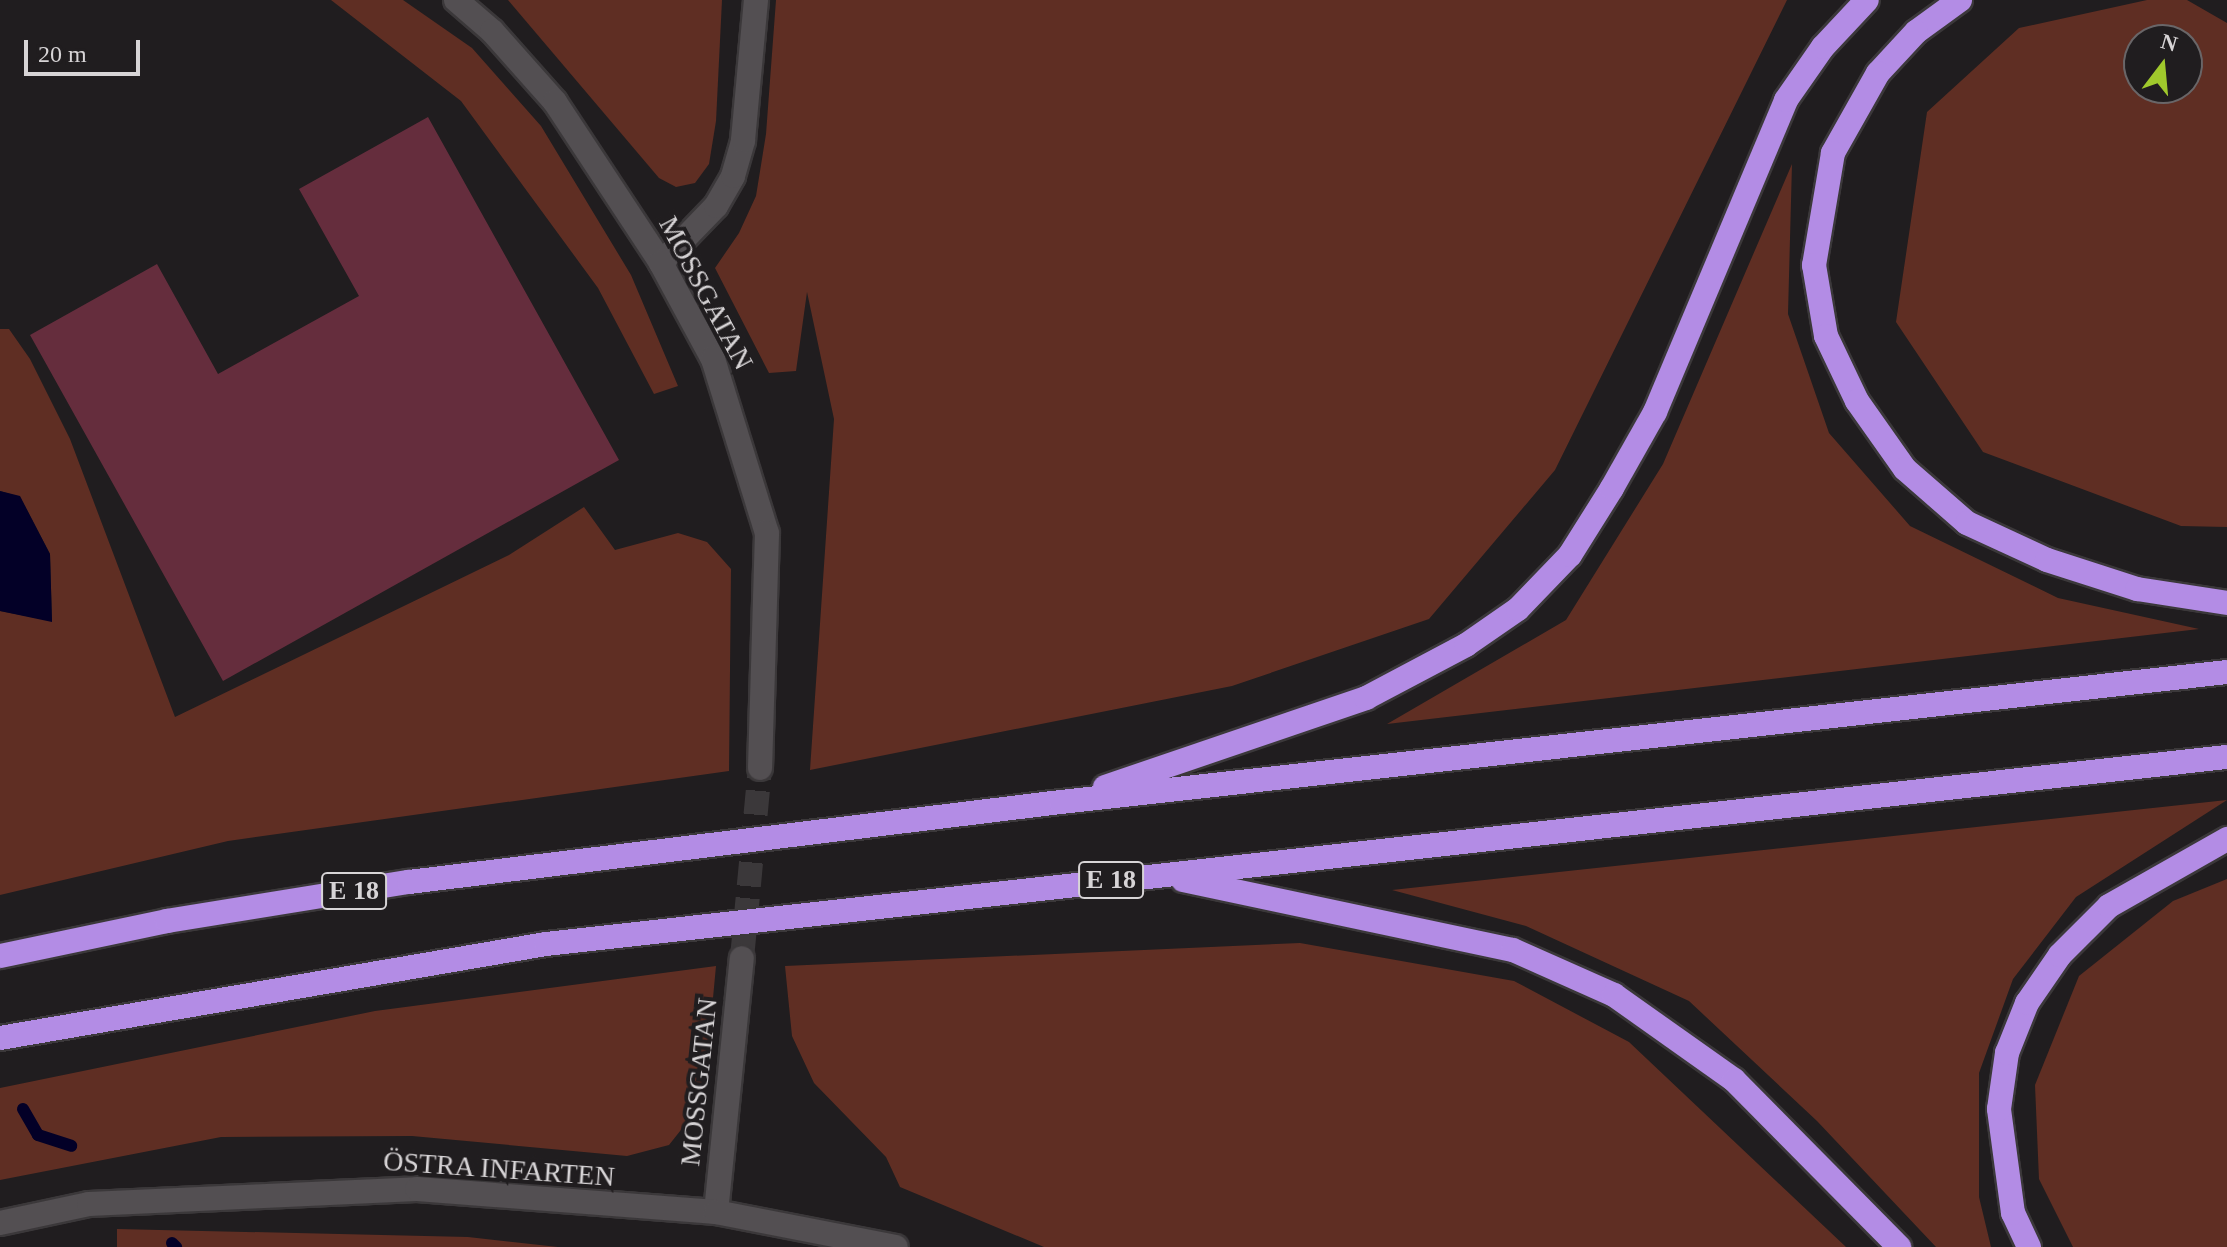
<!DOCTYPE html>
<meta charset="utf-8">
<style>
body{margin:0}
#map{position:relative;width:2227px;height:1247px;overflow:hidden;background:#201d1f;font-family:Georgia,serif}
div>[style]{position:absolute}
.green>*{inset:0;background:#5f2e23}
.water>*{inset:0;background:#030027}
.stream>*{height:12px;margin:-6px;padding:0 6px;transform-origin:6px;border-radius:6px;background:#030027}
.building>*{inset:0;background:#652d3d}
.secondary-tunnel>*{height:24px;margin-top:-12px;transform-origin:0;background:repeating-linear-gradient(90deg,#3b383a 0 24px,transparent 0 36px)}
.roads{filter:drop-shadow(2px 0 #3b383a) drop-shadow(-2px 0 #3b383a) drop-shadow(0 2px #3b383a) drop-shadow(0 -2px #3b383a)}
.street>*{height:24px;margin:-12px;padding:0 12px;transform-origin:12px;border-radius:12px;background:#534f52}
.secondary>*{height:24px;margin:-12px;padding:0 12px;transform-origin:12px;border-radius:12px;background:#534f52}
.highway>*{height:24px;margin:-12px;padding:0 12px;transform-origin:12px;border-radius:12px;background:#b38ce5}
span{translate:-50% -50%;white-space:nowrap;text-align:center;line-height:1.15;-webkit-text-stroke:8px #201d1f;paint-order:stroke}
.shield-label span{padding:2px 6px;background:#201d1f;border:2px solid;border-radius:6px;-webkit-text-stroke-width:0}
.shield-label{font-size:26px;color:#d7d4d6;font-weight:700}
.street-label{font-size:28px;color:#d7d4d6}
.north{position:absolute;left:2123px;top:24px;width:80px;height:80px;box-sizing:border-box;background:#201d1f;border:2px solid #696668;border-radius:50%;rotate:16deg;font-size:22px;font-weight:700;line-height:32px;text-align:center;color:#d7d4d6}
.north::after{content:'';display:block;margin:auto;width:28px;height:36px;background:#a0c92c;clip-path:polygon(50% 0,100% 100%,50% 72%,0 100%)}
.scale{position:absolute;left:24px;top:40px;width:116px;height:36px;box-sizing:border-box;border:4px solid #d7d4d6;border-top:0;padding-left:10px;font-size:24px;line-height:28px;white-space:nowrap;color:#d7d4d6;-webkit-text-stroke:6px #201d1f;paint-order:stroke}
</style>
<div id="map">
<div class="green">
<div style="clip-path:polygon(331px 0,403px 0,472px 48px,541px 126px,631px 275px,678px 386px,654px 394px,598px 288px,461px 101px)"></div>
<div style="clip-path:polygon(508px 0,722px 0,716px 121px,709px 164px,695px 183px,676px 187px,659px 178px)"></div>
<div style="clip-path:polygon(776px 0,1787px 0,1555px 470px,1429px 619px,1232px 686px,810px 770px,834px 419px,807px 292px,796px 371px,769px 373px,715px 268px,739px 233px,756px 196px,766px 134px)"></div>
<div style="clip-path:polygon(evenodd,2147px 0,2187px 0,2227px 23px,2227px 527px,2181px 526px,1983px 452px,1896px 322px,1927px 112px,2019px 28px,2147px 0,2139px 40px,2187px 40px,2187px 88px,2139px 88px,2139px 40px)"></div>
<div style="clip-path:polygon(1792px 164px,1788px 314px,1829px 433px,1910px 526px,2058px 598px,2199px 629px,1387px 724px,1566px 620px,1663px 464px)"></div>
<div style="clip-path:polygon(0 329px,9px 329px,30px 359px,70px 439px,175px 717px,509px 555px,584px 507px,615px 550px,678px 533px,707px 542px,731px 569px,729px 771px,228px 841px,0 895px,0 611px,52px 621px,50px 554px,20px 497px,0 491px)"></div>
<div style="clip-path:polygon(2227px 800px,2076px 897px,2013px 979px,1979px 1073px,1979px 1197px,1991px 1247px,1936px 1247px,1817px 1121px,1689px 1001px,1526px 926px,1392px 890px)"></div>
<div style="clip-path:polygon(2227px 879px,2227px 1247px,2073px 1247px,2039px 1179px,2035px 1085px,2079px 976px,2173px 901px)"></div>
<div style="clip-path:polygon(1300px 943px,1514px 981px,1629px 1042px,1846px 1247px,1044px 1247px,900px 1187px,886px 1157px,814px 1083px,792px 1036px,785px 966px)"></div>
<div style="clip-path:polygon(716px 966px,706px 1073px,692px 1116px,669px 1145px,627px 1156px,412px 1136px,221px 1137px,0 1180px,0 1088px,375px 1011px)"></div>
<div style="clip-path:polygon(117px 1229px,468px 1237px,558px 1247px,117px 1247px)"></div>
</div>
<div class="water">
<div style="clip-path:polygon(0 491px,20px 496px,50px 554px,52px 622px,0 611px)"></div>
</div>
<div class="stream">
<div style="left:23px;top:1109px;width:30px;rotate:60deg"></div>
<div style="left:38px;top:1135px;width:35px;rotate:18deg"></div>
<div style="left:172px;top:1243px;width:6px;rotate:45deg"></div>
</div>
<div class="building">
<div style="clip-path:polygon(428px 117px,619px 460px,223px 681px,30px 335px,157px 264px,218px 374px,359px 296px,299px 189px)"></div>
</div>
<div class="secondary-tunnel">
<div style="left:742px;top:958px;width:191px;rotate:-84.6deg"></div>
</div>
<div class="roads">
<div class="street">
<div style="left:661px;top:263px;width:79px;rotate:-46deg"></div>
<div style="left:716px;top:206px;width:34px;rotate:-60deg"></div>
<div style="left:733px;top:176px;width:37px;rotate:-74deg"></div>
<div style="left:743px;top:140px;width:141px;rotate:-84.7deg"></div>
</div>
<div class="secondary">
<div style="left:456px;top:0;width:48px;rotate:40.7deg"></div>
<div style="left:492px;top:31px;width:95px;rotate:48.4deg"></div>
<div style="left:555px;top:102px;width:193px;rotate:56.6deg"></div>
<div style="left:661px;top:263px;width:109px;rotate:61.6deg"></div>
<div style="left:713px;top:359px;width:182px;rotate:72.8deg"></div>
<div style="left:767px;top:533px;width:235px;rotate:91.7deg"></div>
<div style="left:716px;top:1212px;width:255px;rotate:-84.2deg"></div>
<div style="left:0;top:1223px;width:91px;rotate:-12.1deg"></div>
<div style="left:89px;top:1204px;width:328px;rotate:-2.6deg"></div>
<div style="left:417px;top:1189px;width:300px;rotate:4.4deg"></div>
<div style="left:716px;top:1212px;width:183px;rotate:11deg"></div>
</div>
<div class="highway">
<div style="left:1960px;top:0;width:54px;rotate:144deg"></div>
<div style="left:1916px;top:32px;width:56px;rotate:132.8deg"></div>
<div style="left:1878px;top:73px;width:92px;rotate:119.4deg"></div>
<div style="left:1833px;top:153px;width:114px;rotate:99.6deg"></div>
<div style="left:1814px;top:265px;width:72px;rotate:80.4deg"></div>
<div style="left:1826px;top:336px;width:72px;rotate:64.5deg"></div>
<div style="left:1857px;top:401px;width:83px;rotate:54.8deg"></div>
<div style="left:1905px;top:469px;width:82px;rotate:41.1deg"></div>
<div style="left:1967px;top:523px;width:88px;rotate:24.8deg"></div>
<div style="left:2047px;top:560px;width:95px;rotate:17.9deg"></div>
<div style="left:2137px;top:589px;width:91px;rotate:8.8deg"></div>
<div style="left:1105px;top:787px;width:276px;rotate:-18.8deg"></div>
<div style="left:1366px;top:698px;width:113px;rotate:-27.9deg"></div>
<div style="left:1466px;top:645px;width:63px;rotate:-34.7deg"></div>
<div style="left:1518px;top:609px;width:75px;rotate:-46.1deg"></div>
<div style="left:1570px;top:555px;width:79px;rotate:-57.9deg"></div>
<div style="left:1612px;top:488px;width:87px;rotate:-60.5deg"></div>
<div style="left:1655px;top:412px;width:338px;rotate:-67.2deg"></div>
<div style="left:1786px;top:100px;width:65px;rotate:-55.1deg"></div>
<div style="left:1823px;top:47px;width:64px;rotate:-46.9deg"></div>
<div style="left:1183px;top:880px;width:337px;rotate:12deg"></div>
<div style="left:1513px;top:950px;width:111px;rotate:24deg"></div>
<div style="left:1614px;top:995px;width:147px;rotate:35.3deg"></div>
<div style="left:1734px;top:1080px;width:235px;rotate:45.3deg"></div>
<div style="left:0;top:956px;width:171px;rotate:-11.8deg"></div>
<div style="left:167px;top:921px;width:245px;rotate:-9.2deg"></div>
<div style="left:409px;top:882px;width:657px;rotate:-7deg"></div>
<div style="left:1061px;top:802px;width:1173px;rotate:-6.36deg"></div>
<div style="left:0;top:1038px;width:554px;rotate:-9.77deg"></div>
<div style="left:546px;top:944px;width:1691px;rotate:-6.35deg"></div>
<div style="left:2029px;top:1247px;width:38px;rotate:-115deg"></div>
<div style="left:2013px;top:1213px;width:105px;rotate:-97.7deg"></div>
<div style="left:1999px;top:1109px;width:57px;rotate:-81.9deg"></div>
<div style="left:2007px;top:1053px;width:54px;rotate:-68.2deg"></div>
<div style="left:2027px;top:1003px;width:58px;rotate:-55.5deg"></div>
<div style="left:2060px;top:955px;width:69px;rotate:-45deg"></div>
<div style="left:2109px;top:906px;width:136px;rotate:-29.6deg"></div>
</div>
</div>
<div class="shield-label">
<span style="left:1111px;top:880px">E 18</span>
<span style="left:354px;top:891px">E 18</span>
</div>
<div class="street-label">
<span style="left:706px;top:293px;rotate:62deg">MOSSGATAN</span>
<span style="left:699px;top:1082px;rotate:-84deg">MOSSGATAN</span>
<span style="left:499px;top:1169px;rotate:4deg">ÖSTRA INFARTEN</span>
</div>
<div class="north">N</div>
<div class="scale">20 m</div>
</div>
